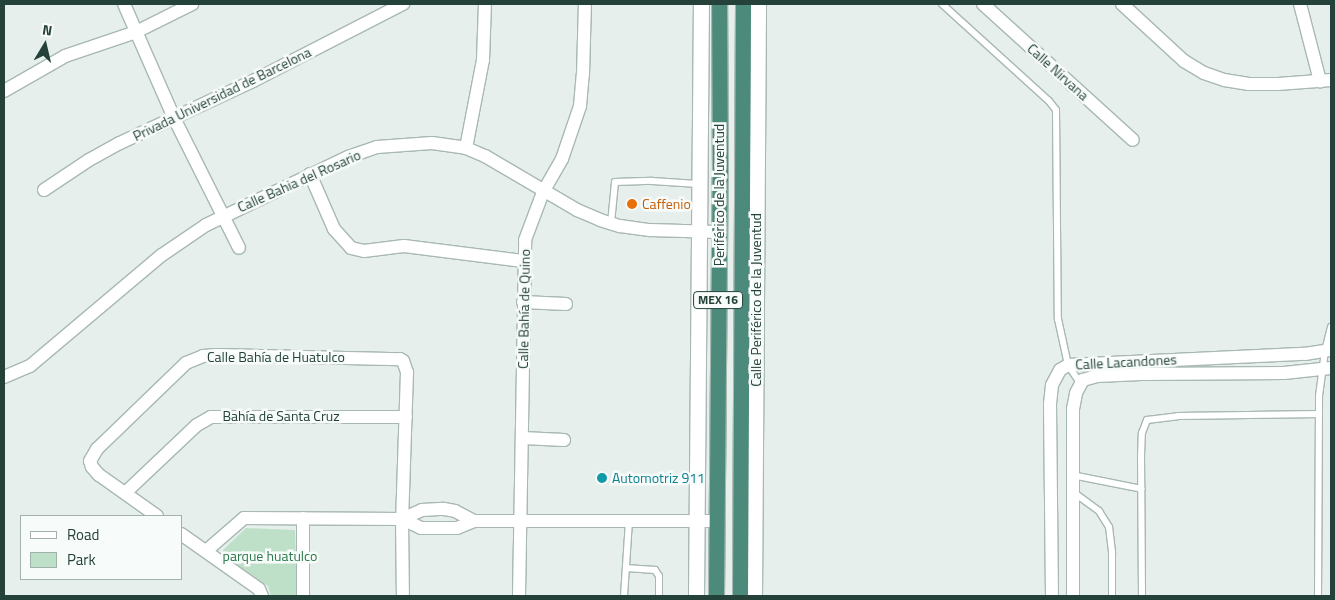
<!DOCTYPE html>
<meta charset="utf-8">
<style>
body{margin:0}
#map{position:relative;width:1335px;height:600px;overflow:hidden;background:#e6efeb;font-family:"Titillium Web",sans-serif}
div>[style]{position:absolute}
.green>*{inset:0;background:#bfe0c8}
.roads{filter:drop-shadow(1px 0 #a8b8b2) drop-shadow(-1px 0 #a8b8b2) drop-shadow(0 1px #a8b8b2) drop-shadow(0 -1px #a8b8b2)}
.service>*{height:6px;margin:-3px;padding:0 3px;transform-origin:3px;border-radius:3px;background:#fff}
.minor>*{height:12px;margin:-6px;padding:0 6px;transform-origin:6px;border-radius:6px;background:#fff}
.secondary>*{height:15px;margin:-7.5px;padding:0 7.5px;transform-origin:7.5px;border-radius:7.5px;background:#fff}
.trunk>*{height:15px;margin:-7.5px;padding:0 7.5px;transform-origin:7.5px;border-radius:7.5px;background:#4c8a7c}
.dots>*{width:14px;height:14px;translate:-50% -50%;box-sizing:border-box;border:2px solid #f7fbf9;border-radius:50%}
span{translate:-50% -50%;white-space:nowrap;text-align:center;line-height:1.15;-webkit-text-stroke:5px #f7fbf9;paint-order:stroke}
.shield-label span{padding:1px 4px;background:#f7fbf9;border:1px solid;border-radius:4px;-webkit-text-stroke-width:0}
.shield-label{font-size:12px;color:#24423a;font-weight:700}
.street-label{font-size:14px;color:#24423a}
.food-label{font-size:14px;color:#c56008}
.left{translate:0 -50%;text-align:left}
.culture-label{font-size:14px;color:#0d838f}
.park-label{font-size:14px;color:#2d7a4b}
.frame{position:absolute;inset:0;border:5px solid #24423a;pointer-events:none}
.legend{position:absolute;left:20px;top:515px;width:162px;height:65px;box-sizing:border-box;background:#f7fbf9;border:1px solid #a3b1ad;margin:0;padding:6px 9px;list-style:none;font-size:15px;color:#24423a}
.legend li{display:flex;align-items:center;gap:10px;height:25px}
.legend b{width:25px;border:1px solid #a3b1ad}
.north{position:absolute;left:20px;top:20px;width:50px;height:50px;-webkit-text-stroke:4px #f7fbf9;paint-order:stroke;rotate:9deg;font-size:14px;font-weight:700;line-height:20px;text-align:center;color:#24423a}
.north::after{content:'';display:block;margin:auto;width:18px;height:22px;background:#24423a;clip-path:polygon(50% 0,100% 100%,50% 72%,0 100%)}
</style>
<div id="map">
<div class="green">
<div style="clip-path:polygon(246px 528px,295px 530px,297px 596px,271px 596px,268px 586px,224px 556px,223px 550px)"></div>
</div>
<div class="roads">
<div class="service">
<div style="left:942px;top:4px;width:144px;rotate:42.2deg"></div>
<div style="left:1049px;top:101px;width:11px;rotate:52deg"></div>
<div style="left:1056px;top:110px;width:209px;rotate:89.5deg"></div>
<div style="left:1058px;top:319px;width:47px;rotate:77.7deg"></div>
<div style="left:1068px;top:365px;width:22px;rotate:56deg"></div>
<div style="left:611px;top:223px;width:41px;rotate:-84.4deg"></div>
<div style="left:615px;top:182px;width:37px;rotate:-2deg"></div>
<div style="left:652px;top:181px;width:46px;rotate:3.7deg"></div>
<div style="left:1072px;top:475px;width:71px;rotate:11.3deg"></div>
<div style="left:1073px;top:492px;width:32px;rotate:36deg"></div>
<div style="left:1099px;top:511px;width:19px;rotate:58deg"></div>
<div style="left:1109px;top:527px;width:26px;rotate:83deg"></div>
<div style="left:1112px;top:553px;width:43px;rotate:90deg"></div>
<div style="left:626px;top:568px;width:29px;rotate:4deg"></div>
<div style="left:655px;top:570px;width:7px;rotate:56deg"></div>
<div style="left:659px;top:576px;width:20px;rotate:90deg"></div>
<div style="left:624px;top:596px;width:76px;rotate:-86.2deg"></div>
<div style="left:1142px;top:596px;width:139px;rotate:-90.4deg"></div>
<div style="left:1141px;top:457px;width:24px;rotate:-88deg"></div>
<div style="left:1142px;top:433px;width:14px;rotate:-69deg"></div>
<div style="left:1147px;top:420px;width:31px;rotate:-7deg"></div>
<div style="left:1178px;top:416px;width:141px;rotate:-0.8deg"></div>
<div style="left:1318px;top:596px;width:200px;rotate:-89.7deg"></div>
<div style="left:1319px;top:396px;width:45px;rotate:-82.4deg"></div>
<div style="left:1325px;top:351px;width:25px;rotate:-76deg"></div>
</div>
<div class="minor">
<div style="left:124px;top:4px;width:124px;rotate:66.3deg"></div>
<div style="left:174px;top:118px;width:145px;rotate:63.4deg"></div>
<div style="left:983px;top:4px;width:202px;rotate:42.2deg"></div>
<div style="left:1122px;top:4px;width:84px;rotate:42.6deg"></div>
<div style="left:1184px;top:61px;width:23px;rotate:31deg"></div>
<div style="left:1204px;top:73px;width:21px;rotate:19deg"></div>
<div style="left:1224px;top:80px;width:24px;rotate:9deg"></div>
<div style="left:1248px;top:84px;width:30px"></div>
<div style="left:1278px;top:84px;width:53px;rotate:-4.3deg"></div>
<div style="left:1300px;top:4px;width:80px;rotate:75.4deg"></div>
<div style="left:4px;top:91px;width:70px;rotate:-29.8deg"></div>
<div style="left:65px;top:56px;width:75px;rotate:-18.7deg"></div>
<div style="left:136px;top:32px;width:63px;rotate:-26.6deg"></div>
<div style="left:466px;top:148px;width:90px;rotate:-79.1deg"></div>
<div style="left:483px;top:60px;width:56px;rotate:-88deg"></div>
<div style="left:310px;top:174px;width:60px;rotate:66.4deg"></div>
<div style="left:334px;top:229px;width:25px;rotate:48deg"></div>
<div style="left:351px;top:248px;width:13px;rotate:13deg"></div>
<div style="left:364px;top:251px;width:40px;rotate:-7.1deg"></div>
<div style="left:404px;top:246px;width:120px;rotate:7.2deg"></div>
<div style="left:44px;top:190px;width:54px;rotate:-33.7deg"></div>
<div style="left:89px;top:160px;width:35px;rotate:-29deg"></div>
<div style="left:120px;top:143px;width:147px;rotate:-25deg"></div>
<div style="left:253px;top:81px;width:169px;rotate:-27.2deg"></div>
<div style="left:523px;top:302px;width:43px;rotate:2.7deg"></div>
<div style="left:4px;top:377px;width:28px;rotate:-23deg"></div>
<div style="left:30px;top:366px;width:172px;rotate:-40.1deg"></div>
<div style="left:162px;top:255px;width:53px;rotate:-34.3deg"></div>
<div style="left:206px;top:225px;width:157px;rotate:-25.6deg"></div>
<div style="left:348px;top:157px;width:31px;rotate:-19deg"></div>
<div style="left:377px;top:147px;width:55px;rotate:-4.2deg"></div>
<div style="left:432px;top:143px;width:34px;rotate:8deg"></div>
<div style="left:466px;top:148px;width:21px;rotate:23deg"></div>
<div style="left:485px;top:156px;width:107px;rotate:30.4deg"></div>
<div style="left:577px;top:210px;width:25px;rotate:23deg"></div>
<div style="left:600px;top:220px;width:21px;rotate:17deg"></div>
<div style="left:620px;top:226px;width:30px;rotate:8deg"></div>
<div style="left:650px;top:230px;width:69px;rotate:1.7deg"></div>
<div style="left:523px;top:438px;width:41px;rotate:2.8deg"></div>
<div style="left:125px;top:493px;width:99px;rotate:-43.4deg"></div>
<div style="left:197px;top:425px;width:16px;rotate:-30deg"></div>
<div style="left:211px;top:417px;width:195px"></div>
<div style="left:157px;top:516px;width:71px;rotate:-144.7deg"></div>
<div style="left:99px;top:475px;width:11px;rotate:-131deg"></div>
<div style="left:92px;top:467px;width:6px;rotate:-108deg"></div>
<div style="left:90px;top:461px;width:14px;rotate:-60deg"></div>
<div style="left:97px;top:449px;width:124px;rotate:-44deg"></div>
<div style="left:186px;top:363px;width:18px;rotate:-22deg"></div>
<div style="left:203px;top:356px;width:14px;rotate:-4deg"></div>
<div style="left:217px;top:355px;width:183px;rotate:1.3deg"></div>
<div style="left:400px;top:359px;width:4px;rotate:34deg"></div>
<div style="left:403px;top:361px;width:12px;rotate:70deg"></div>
<div style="left:407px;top:372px;width:147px;rotate:91.9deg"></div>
<div style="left:402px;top:519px;width:77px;rotate:89.3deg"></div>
<div style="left:303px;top:518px;width:78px;rotate:90deg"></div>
<div style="left:402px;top:519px;width:21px;rotate:25deg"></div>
<div style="left:421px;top:528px;width:36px"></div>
<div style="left:457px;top:528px;width:18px;rotate:-22deg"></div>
<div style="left:474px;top:521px;width:241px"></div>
<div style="left:181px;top:534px;width:95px;rotate:35.2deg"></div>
<div style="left:259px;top:589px;width:8px;rotate:67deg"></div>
<div style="left:206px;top:551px;width:50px;rotate:-41deg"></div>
<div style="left:244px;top:518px;width:158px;rotate:0.4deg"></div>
<div style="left:402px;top:519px;width:22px;rotate:-24deg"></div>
<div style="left:422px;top:510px;width:22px;rotate:-3deg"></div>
<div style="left:444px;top:509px;width:11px;rotate:10deg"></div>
<div style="left:455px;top:511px;width:21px;rotate:28deg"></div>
<div style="left:519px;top:596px;width:356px;rotate:-89deg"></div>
<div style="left:525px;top:240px;width:51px;rotate:-69.4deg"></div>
<div style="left:543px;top:192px;width:38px;rotate:-60deg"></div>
<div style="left:562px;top:159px;width:56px;rotate:-71.2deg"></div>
<div style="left:580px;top:106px;width:32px;rotate:-85deg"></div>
<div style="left:583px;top:74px;width:70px;rotate:-88.4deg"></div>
<div style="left:1052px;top:596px;width:192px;rotate:-90.6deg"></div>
<div style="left:1050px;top:404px;width:19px;rotate:-84deg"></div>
<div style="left:1052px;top:385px;width:17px;rotate:-62deg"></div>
<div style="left:1060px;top:370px;width:9px;rotate:-32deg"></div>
<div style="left:1068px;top:365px;width:237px;rotate:-2.7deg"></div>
<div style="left:1305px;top:354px;width:26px;rotate:-9deg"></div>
<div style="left:1073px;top:596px;width:187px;rotate:-90deg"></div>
<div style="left:1073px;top:409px;width:16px;rotate:-79deg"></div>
<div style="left:1076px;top:393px;width:15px;rotate:-62deg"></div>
<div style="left:1083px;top:380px;width:15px;rotate:-16deg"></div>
<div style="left:1097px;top:376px;width:44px;rotate:-2.6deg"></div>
<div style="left:1141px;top:374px;width:143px;rotate:-0.4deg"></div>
<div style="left:1284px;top:373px;width:47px;rotate:-6.1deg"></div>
</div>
<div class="secondary">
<div style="left:696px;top:596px;width:592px;rotate:-89.52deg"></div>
<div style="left:754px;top:596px;width:592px;rotate:-89.61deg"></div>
</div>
<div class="trunk">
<div style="left:716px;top:596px;width:418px;rotate:-89.5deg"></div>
<div style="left:720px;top:178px;width:174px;rotate:-90.3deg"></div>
<div style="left:740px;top:596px;width:592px;rotate:-89.71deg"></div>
</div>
</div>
<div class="dots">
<div style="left:632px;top:204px;background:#e8710a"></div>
<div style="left:602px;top:478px;background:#0f9aa8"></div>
</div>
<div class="shield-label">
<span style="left:718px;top:300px">MEX 16</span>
</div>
<div class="street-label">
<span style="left:1058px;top:72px;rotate:42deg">Calle Nirvana</span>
<span style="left:222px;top:94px;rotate:-26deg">Privada Universidad de Barcelona</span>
<span style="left:299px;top:181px;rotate:-24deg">Calle Bahia del Rosario</span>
<span style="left:719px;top:195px;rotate:-90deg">Periférico de la Juventud</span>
<span style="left:756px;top:300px;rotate:-90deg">Calle Periférico de la Juventud</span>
<span style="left:524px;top:309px;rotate:-89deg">Calle Bahía de Quino</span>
<span style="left:276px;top:357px">Calle Bahía de Huatulco</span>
<span style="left:1126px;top:362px;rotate:-3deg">Calle Lacandones</span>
<span style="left:281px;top:416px">Bahía de Santa Cruz</span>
</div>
<div class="food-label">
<span class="left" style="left:642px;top:204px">Caffenio</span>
</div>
<div class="culture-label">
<span class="left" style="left:612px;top:478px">Automotriz 911</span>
</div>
<div class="park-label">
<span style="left:270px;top:556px">parque huatulco</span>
</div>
<div class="frame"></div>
<ul class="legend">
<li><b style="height:6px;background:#fff"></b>Road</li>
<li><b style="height:14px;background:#bfe0c8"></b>Park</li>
</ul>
<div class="north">N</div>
</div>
